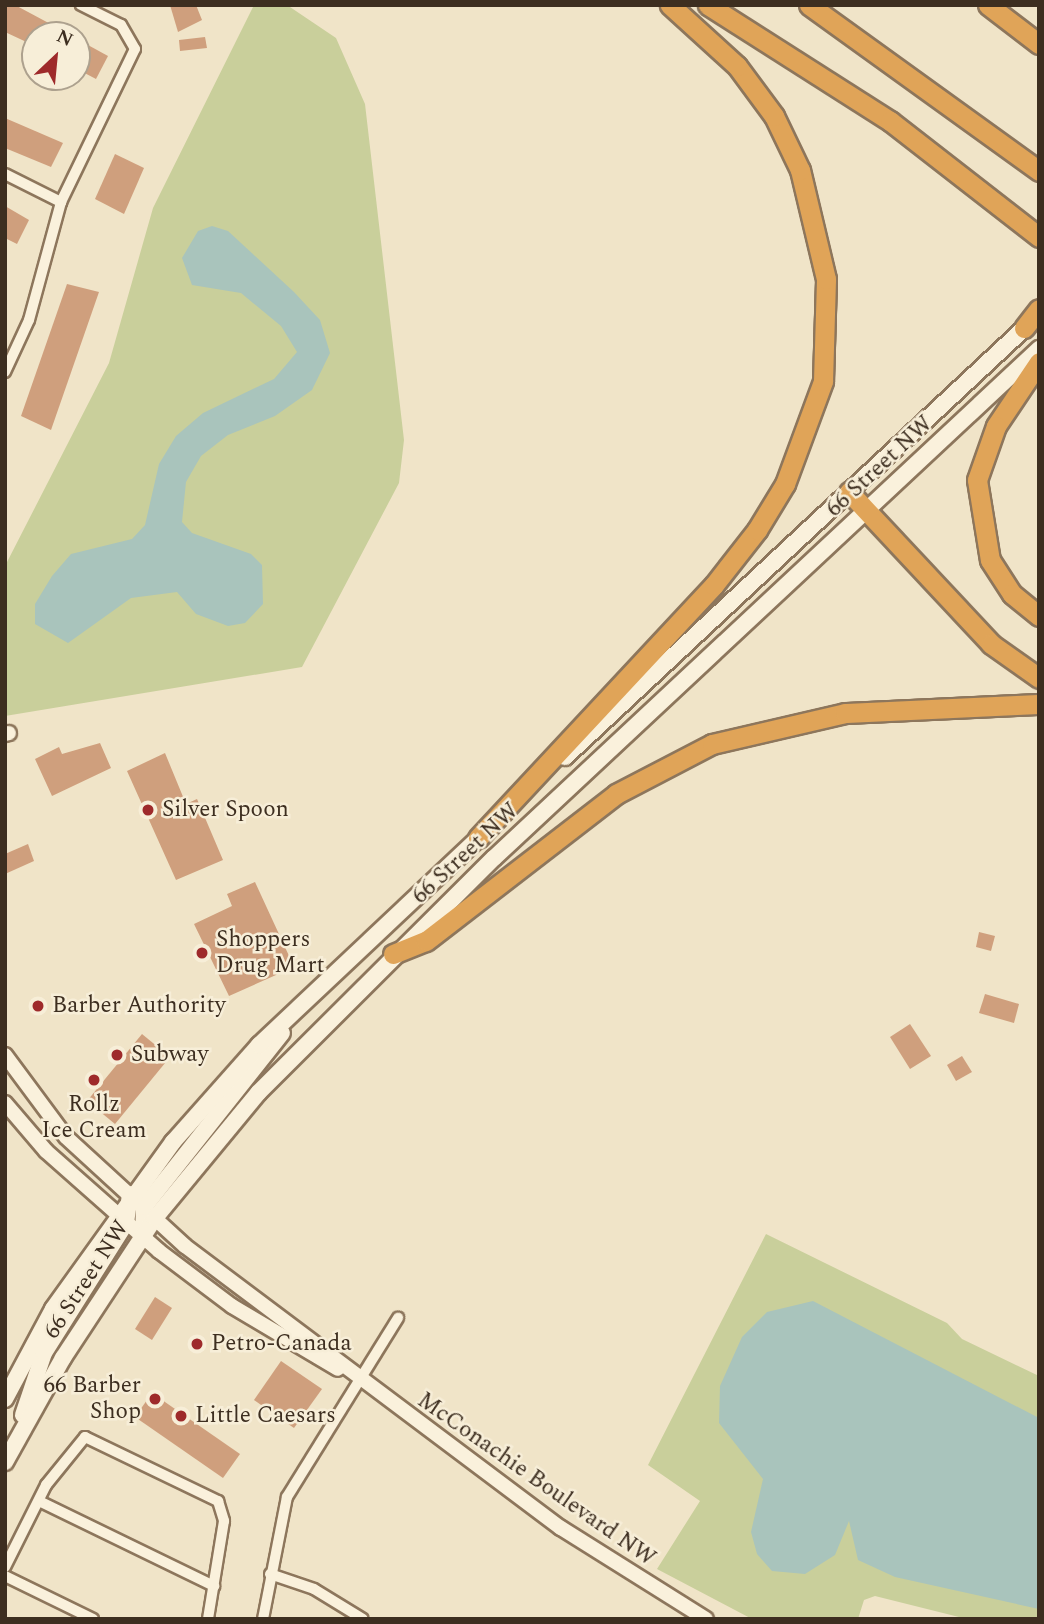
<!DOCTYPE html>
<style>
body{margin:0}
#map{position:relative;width:1044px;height:1624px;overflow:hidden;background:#f0e4c8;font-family:Spectral,serif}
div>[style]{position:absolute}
.green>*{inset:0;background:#c9cf9b}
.water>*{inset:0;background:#a9c4bc}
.building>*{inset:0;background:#cf9f7d}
.roads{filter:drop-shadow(2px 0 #8d765c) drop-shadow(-2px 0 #8d765c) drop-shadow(0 2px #8d765c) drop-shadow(0 -2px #8d765c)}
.minor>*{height:10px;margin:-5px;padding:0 5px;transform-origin:5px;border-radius:5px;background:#faf1dc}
.tertiary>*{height:14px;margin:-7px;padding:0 7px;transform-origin:7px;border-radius:7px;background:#faf1dc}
.secondary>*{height:16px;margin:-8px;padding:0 8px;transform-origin:8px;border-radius:8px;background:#faf1dc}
.motorway>*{height:19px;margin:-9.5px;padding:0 9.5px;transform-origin:9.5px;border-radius:9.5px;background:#e0a458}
.dots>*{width:19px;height:19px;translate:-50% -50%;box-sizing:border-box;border:4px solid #f7eed8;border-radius:50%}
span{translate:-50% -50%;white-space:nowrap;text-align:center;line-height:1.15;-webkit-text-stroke:5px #f7eed8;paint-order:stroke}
.street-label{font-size:23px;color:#3d2e20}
.poi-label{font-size:23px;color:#3d2e20}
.left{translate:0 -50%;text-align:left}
.right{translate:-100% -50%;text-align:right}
.frame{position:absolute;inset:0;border:7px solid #3d2e20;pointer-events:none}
.north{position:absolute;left:21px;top:21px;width:70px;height:70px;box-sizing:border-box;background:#f7eed8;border:2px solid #ada18e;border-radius:50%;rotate:26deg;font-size:19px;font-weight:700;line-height:28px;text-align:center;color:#3d2e20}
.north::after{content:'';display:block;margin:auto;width:24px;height:32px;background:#9e2a2b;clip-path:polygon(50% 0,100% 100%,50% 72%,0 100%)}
</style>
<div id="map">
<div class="green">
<div style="clip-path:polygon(254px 5px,287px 5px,336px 38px,365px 104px,404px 440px,399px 483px,302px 667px,5px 716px,5px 566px,109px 363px,153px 208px)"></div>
<div style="clip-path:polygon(766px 1234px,947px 1323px,962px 1339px,1039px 1376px,1039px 1619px,967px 1619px,875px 1596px,864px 1600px,858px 1619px,752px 1619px,657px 1569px,700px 1501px,648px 1465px)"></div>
</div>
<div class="water">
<div style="clip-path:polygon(212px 226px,228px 231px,294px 292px,320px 320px,330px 353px,312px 390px,275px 416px,228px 435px,201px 456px,186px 482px,182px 522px,192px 533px,251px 554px,262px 565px,263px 604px,245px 623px,228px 626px,196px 614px,177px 592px,131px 598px,68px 643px,35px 624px,35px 604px,52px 576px,71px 554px,132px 539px,145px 525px,159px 464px,176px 436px,203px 413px,274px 379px,297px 352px,281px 326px,241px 293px,192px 285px,182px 258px,198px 231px)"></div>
<div style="clip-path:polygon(813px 1301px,1039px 1418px,1039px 1609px,895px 1577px,858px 1560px,849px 1521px,835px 1555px,805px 1574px,772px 1571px,757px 1554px,751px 1532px,763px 1479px,719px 1423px,720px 1386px,742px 1337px,767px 1312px)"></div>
</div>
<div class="building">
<div style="clip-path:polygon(5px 5px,15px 5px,71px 35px,35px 35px,35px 46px,5px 32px)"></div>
<div style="clip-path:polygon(170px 5px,196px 5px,202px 20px,178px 32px)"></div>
<div style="clip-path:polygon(205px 37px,207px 48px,180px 51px,179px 40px)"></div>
<div style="clip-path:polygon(77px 39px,108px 56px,96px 79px,77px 69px)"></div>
<div style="clip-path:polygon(5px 118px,63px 143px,51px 167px,5px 148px)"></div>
<div style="clip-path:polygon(115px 154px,144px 168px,124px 214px,95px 199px)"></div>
<div style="clip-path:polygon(5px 206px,29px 220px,17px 244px,5px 238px)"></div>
<div style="clip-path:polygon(67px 284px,99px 292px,51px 430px,21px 416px)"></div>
<div style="clip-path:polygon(100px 743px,111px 768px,52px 796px,35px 759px,59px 747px,62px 754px)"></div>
<div style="clip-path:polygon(165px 753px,186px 804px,197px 799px,223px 860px,176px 880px,127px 771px)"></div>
<div style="clip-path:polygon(28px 844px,34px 861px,5px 874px,5px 854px)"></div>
<div style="clip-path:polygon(255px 882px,290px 958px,276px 975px,229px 996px,194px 924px,232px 906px,227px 894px)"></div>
<div style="clip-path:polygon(979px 932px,995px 936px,991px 951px,976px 947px)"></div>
<div style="clip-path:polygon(985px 994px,1019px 1004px,1014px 1023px,979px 1013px)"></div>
<div style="clip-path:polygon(910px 1024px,931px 1056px,910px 1069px,890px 1037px)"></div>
<div style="clip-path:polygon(142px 1034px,170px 1057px,115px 1124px,87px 1101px)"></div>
<div style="clip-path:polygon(962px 1056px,972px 1072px,956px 1081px,947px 1065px)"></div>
<div style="clip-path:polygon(155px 1297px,172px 1308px,152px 1340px,135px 1329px)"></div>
<div style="clip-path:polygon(281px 1361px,322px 1389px,294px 1428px,254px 1400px)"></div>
<div style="clip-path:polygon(152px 1393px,240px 1454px,223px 1478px,135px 1417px)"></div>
</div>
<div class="roads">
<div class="minor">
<div style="left:5px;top:174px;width:63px;rotate:26.6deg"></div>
<div style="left:5px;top:372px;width:57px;rotate:-65.2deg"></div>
<div style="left:29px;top:320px;width:122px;rotate:-74.8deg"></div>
<div style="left:61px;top:202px;width:170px;rotate:-64.2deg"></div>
<div style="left:135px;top:49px;width:28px;rotate:-120deg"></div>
<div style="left:121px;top:25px;width:45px;rotate:-153.4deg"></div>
<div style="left:39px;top:1501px;width:195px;rotate:25.9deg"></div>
<div style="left:5px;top:1567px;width:92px;rotate:-63.4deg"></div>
<div style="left:46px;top:1485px;width:62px;rotate:-50.9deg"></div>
<div style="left:85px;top:1437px;width:148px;rotate:25.7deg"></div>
<div style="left:218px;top:1501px;width:21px;rotate:73deg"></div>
<div style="left:224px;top:1521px;width:99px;rotate:99.3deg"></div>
<div style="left:270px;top:1574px;width:46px;rotate:18.8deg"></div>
<div style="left:314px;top:1589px;width:57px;rotate:31.5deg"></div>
<div style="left:5px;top:1576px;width:98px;rotate:26deg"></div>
<div style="left:263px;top:1619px;width:124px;rotate:-78.9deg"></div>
<div style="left:287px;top:1497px;width:211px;rotate:-58.2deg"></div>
</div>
<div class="tertiary">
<div style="left:5px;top:734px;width:4px;rotate:-14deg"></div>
<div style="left:5px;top:1055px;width:102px;rotate:53.4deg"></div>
<div style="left:66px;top:1137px;width:161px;rotate:42.5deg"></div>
<div style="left:185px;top:1246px;width:470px;rotate:36.9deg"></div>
<div style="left:561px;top:1528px;width:171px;rotate:32.1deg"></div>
<div style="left:5px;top:1103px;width:63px;rotate:49.5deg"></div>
<div style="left:46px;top:1151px;width:151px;rotate:41.5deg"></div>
<div style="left:159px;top:1251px;width:91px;rotate:37deg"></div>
<div style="left:232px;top:1306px;width:123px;rotate:30.7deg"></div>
</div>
<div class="secondary">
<div style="left:565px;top:757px;width:639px;rotate:-43.03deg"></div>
<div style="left:143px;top:1237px;width:30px;rotate:-88deg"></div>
<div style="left:144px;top:1207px;width:222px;rotate:-51.6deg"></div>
<div style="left:5px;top:1399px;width:102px;rotate:-61.9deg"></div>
<div style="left:53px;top:1309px;width:206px;rotate:-54.3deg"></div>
<div style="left:173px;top:1142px;width:130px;rotate:-48.4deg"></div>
<div style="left:259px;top:1045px;width:313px;rotate:-43.3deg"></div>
<div style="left:23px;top:1415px;width:65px;rotate:-71.3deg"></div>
<div style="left:44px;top:1353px;width:154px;rotate:-57.8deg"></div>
<div style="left:126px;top:1223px;width:29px;rotate:-82deg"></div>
<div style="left:5px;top:1462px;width:119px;rotate:-60.9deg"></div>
<div style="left:63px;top:1358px;width:168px;rotate:-56.7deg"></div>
<div style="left:155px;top:1218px;width:162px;rotate:-50.5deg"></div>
<div style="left:258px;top:1093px;width:333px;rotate:-44.9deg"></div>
<div style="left:494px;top:858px;width:746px;rotate:-43.04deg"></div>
</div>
<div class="motorway">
<div style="left:708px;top:5px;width:216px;rotate:32.5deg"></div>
<div style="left:890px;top:121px;width:189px;rotate:37.9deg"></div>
<div style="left:809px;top:5px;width:284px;rotate:35.8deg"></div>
<div style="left:988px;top:5px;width:64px;rotate:37.4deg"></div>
<div style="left:1024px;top:328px;width:24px;rotate:-52deg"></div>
<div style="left:1039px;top:362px;width:77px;rotate:123.9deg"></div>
<div style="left:996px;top:426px;width:57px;rotate:109.4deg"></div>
<div style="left:977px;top:480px;width:81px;rotate:80.8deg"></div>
<div style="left:990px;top:560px;width:40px;rotate:57.1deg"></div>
<div style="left:1012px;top:594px;width:35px;rotate:39deg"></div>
<div style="left:849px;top:492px;width:208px;rotate:46.9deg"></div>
<div style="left:991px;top:644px;width:59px;rotate:35.3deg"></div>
<div style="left:478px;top:838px;width:346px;rotate:-47deg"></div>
<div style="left:714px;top:585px;width:70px;rotate:-52deg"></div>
<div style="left:757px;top:530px;width:54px;rotate:-58.7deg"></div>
<div style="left:785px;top:484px;width:110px;rotate:-69.7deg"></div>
<div style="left:823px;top:381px;width:102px;rotate:-88.3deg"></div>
<div style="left:826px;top:279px;width:112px;rotate:-103.4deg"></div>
<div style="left:800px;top:170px;width:60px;rotate:-115.7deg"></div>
<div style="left:774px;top:116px;width:62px;rotate:-126.5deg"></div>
<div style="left:737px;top:66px;width:91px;rotate:-137.7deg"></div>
<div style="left:393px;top:954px;width:35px;rotate:-22deg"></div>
<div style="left:426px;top:941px;width:240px;rotate:-37.7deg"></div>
<div style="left:616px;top:794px;width:108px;rotate:-27.5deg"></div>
<div style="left:712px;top:744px;width:137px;rotate:-13.1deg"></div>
<div style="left:845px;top:713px;width:194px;rotate:-2.7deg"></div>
</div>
</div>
<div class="dots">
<div style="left:148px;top:810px;background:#9e2a2b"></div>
<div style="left:202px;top:953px;background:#9e2a2b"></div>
<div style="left:38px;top:1006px;background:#9e2a2b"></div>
<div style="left:117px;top:1055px;background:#9e2a2b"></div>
<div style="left:94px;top:1080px;background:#9e2a2b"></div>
<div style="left:197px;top:1344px;background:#9e2a2b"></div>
<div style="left:155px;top:1399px;background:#9e2a2b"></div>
<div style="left:181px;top:1416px;background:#9e2a2b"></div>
</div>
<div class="street-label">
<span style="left:880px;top:467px;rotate:-43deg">66 Street NW</span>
<span style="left:466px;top:854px;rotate:-43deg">66 Street NW</span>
<span style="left:87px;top:1280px;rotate:-57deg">66 Street NW</span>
<span style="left:536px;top:1480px;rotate:35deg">McConachie Boulevard NW</span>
</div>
<div class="poi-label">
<span class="left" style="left:162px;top:810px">Silver Spoon</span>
<span class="left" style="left:216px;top:953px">Shoppers<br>Drug Mart</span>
<span class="left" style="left:52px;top:1006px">Barber Authority</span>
<span class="left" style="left:131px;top:1055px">Subway</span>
<span style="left:94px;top:1118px">Rollz<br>Ice Cream</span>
<span class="left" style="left:211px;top:1344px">Petro-Canada</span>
<span class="right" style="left:141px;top:1399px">66 Barber<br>Shop</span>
<span class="left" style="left:195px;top:1416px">Little Caesars</span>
</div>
<div class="frame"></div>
<div class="north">N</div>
</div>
